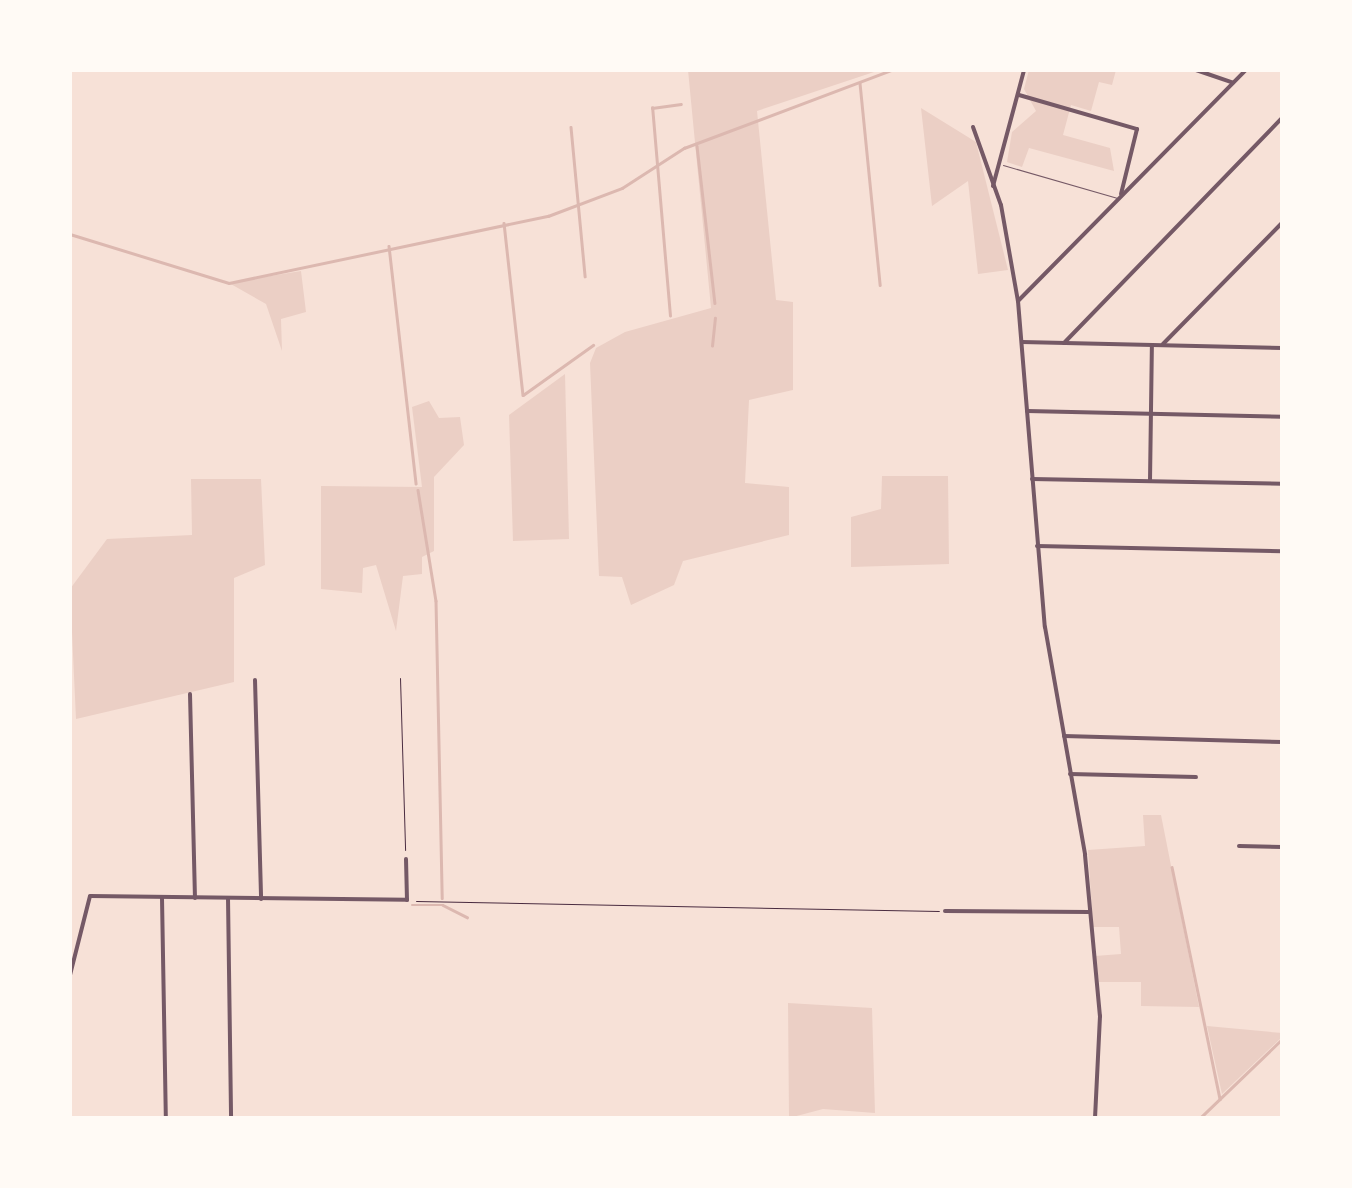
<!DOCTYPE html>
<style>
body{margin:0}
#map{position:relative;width:1352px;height:1188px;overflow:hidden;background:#f7e1d7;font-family:"Space Grotesk",sans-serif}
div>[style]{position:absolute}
.green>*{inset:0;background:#ebcfc5}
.stream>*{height:2.5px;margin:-1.25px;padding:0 1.25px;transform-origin:1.25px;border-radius:1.25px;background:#dcb8b0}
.path>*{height:1px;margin:-0.5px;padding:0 0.5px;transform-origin:0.5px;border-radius:0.5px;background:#4a2c40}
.service>*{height:1px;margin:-0.5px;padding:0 0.5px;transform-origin:0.5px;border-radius:0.5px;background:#755966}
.minor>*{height:4px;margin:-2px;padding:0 2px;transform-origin:2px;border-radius:2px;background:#755966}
span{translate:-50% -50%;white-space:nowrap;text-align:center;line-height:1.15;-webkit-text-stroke:9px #fffaf5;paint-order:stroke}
.frame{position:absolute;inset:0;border:72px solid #fffaf5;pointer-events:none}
</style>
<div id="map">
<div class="green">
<div style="clip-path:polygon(688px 70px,880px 70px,757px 111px,776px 300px,793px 302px,793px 390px,749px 400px,745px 483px,789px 487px,789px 535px,683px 561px,674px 585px,631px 605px,622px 577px,599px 576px,590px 363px,596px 348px,625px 332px,711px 308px)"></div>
<div style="clip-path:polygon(1029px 70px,1116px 70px,1112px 85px,1099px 82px,1091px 111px,1071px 105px,1063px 135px,1110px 148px,1114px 171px,1029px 148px,1022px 167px,1007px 162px,1012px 132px,1036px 111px,1024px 89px)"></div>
<div style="clip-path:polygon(921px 108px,976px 142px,1008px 270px,978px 274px,968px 181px,932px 206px)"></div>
<div style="clip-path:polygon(301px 271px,306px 312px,281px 319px,282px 351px,266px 304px,229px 283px)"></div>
<div style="clip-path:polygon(565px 374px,569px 539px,513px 541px,509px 415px)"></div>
<div style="clip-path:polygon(429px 401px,439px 418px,460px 417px,464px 445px,434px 477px,434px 551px,422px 557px,422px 574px,403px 576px,396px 631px,376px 565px,363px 568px,362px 593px,321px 589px,321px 486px,422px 487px,412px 407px)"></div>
<div style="clip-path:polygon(882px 476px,948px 476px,949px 564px,851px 567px,851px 517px,881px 509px)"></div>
<div style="clip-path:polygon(191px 479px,261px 479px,265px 565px,234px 578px,234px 682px,76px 719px,70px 589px,107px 539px,192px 535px)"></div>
<div style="clip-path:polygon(1143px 815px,1161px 815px,1199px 1007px,1141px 1006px,1141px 982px,1099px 982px,1095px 956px,1121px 954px,1119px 927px,1093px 927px,1088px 850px,1145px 846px)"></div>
<div style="clip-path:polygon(788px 1003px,872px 1008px,875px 1113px,823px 1109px,789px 1118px)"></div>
<div style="clip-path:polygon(1207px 1026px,1282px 1033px,1282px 1037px,1222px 1094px)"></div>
</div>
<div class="stream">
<div style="left:860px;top:83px;width:203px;rotate:84.3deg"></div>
<div style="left:571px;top:127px;width:150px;rotate:84.6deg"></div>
<div style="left:697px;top:146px;width:158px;rotate:83.5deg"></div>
<div style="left:504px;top:223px;width:173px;rotate:83.7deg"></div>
<div style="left:523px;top:395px;width:86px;rotate:-35.5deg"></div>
<div style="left:70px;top:234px;width:166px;rotate:17.1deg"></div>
<div style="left:229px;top:283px;width:326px;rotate:-11.9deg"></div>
<div style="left:548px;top:216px;width:79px;rotate:-20.7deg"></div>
<div style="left:622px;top:188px;width:74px;rotate:-32.8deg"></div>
<div style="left:684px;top:148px;width:222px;rotate:-20.6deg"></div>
<div style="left:389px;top:246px;width:239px;rotate:83.5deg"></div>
<div style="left:670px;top:316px;width:209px;rotate:-94.9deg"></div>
<div style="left:652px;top:108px;width:29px;rotate:-8deg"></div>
<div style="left:712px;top:346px;width:28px;rotate:-84deg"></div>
<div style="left:418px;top:490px;width:112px;rotate:80.8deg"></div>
<div style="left:436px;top:601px;width:297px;rotate:88.8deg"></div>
<div style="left:1172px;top:867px;width:237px;rotate:78.3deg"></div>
<div style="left:412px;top:905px;width:31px"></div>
<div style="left:443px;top:905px;width:27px;rotate:27deg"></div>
<div style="left:1200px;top:1118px;width:114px;rotate:-43.9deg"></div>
</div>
<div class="path">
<div style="left:400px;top:678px;width:172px;rotate:88.3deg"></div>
<div style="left:416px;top:901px;width:523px;rotate:1.1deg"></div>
</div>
<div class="service">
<div style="left:1003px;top:165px;width:119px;rotate:16.1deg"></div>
</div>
<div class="minor">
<div style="left:1196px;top:70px;width:39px;rotate:19deg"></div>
<div style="left:1019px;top:95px;width:123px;rotate:16.1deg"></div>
<div style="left:1137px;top:129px;width:67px;rotate:103.8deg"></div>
<div style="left:973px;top:127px;width:83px;rotate:70.3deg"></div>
<div style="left:1001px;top:205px;width:97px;rotate:80deg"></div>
<div style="left:1018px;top:301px;width:327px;rotate:85.3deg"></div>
<div style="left:1045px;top:627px;width:231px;rotate:80deg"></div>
<div style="left:1085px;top:855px;width:162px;rotate:84.7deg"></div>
<div style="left:1100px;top:1016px;width:102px;rotate:92.8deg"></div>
<div style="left:993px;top:186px;width:120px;rotate:-75deg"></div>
<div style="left:1018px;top:301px;width:325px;rotate:-45.4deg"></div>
<div style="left:1022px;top:342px;width:260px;rotate:1.3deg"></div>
<div style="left:1064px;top:343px;width:313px;rotate:-45.9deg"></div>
<div style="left:1163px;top:344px;width:170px;rotate:-45.5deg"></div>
<div style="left:1027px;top:411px;width:255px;rotate:1.3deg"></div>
<div style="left:1032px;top:479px;width:250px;rotate:1.1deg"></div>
<div style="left:1150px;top:481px;width:135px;rotate:-89.2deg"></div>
<div style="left:1037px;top:546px;width:245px;rotate:1.2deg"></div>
<div style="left:255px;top:680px;width:219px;rotate:88.4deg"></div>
<div style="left:190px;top:694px;width:204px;rotate:88.6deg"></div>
<div style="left:1064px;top:736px;width:218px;rotate:1.6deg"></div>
<div style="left:1070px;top:774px;width:126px;rotate:1.4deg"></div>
<div style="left:1239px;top:846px;width:43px;rotate:1.3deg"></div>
<div style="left:162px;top:898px;width:220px;rotate:89deg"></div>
<div style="left:228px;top:898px;width:220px;rotate:89.2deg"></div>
<div style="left:945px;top:911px;width:144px;rotate:0.4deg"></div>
<div style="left:70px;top:975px;width:81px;rotate:-75.8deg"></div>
<div style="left:90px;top:896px;width:317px;rotate:0.7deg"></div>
<div style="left:407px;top:900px;width:41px;rotate:-91.4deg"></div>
</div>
<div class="frame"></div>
</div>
